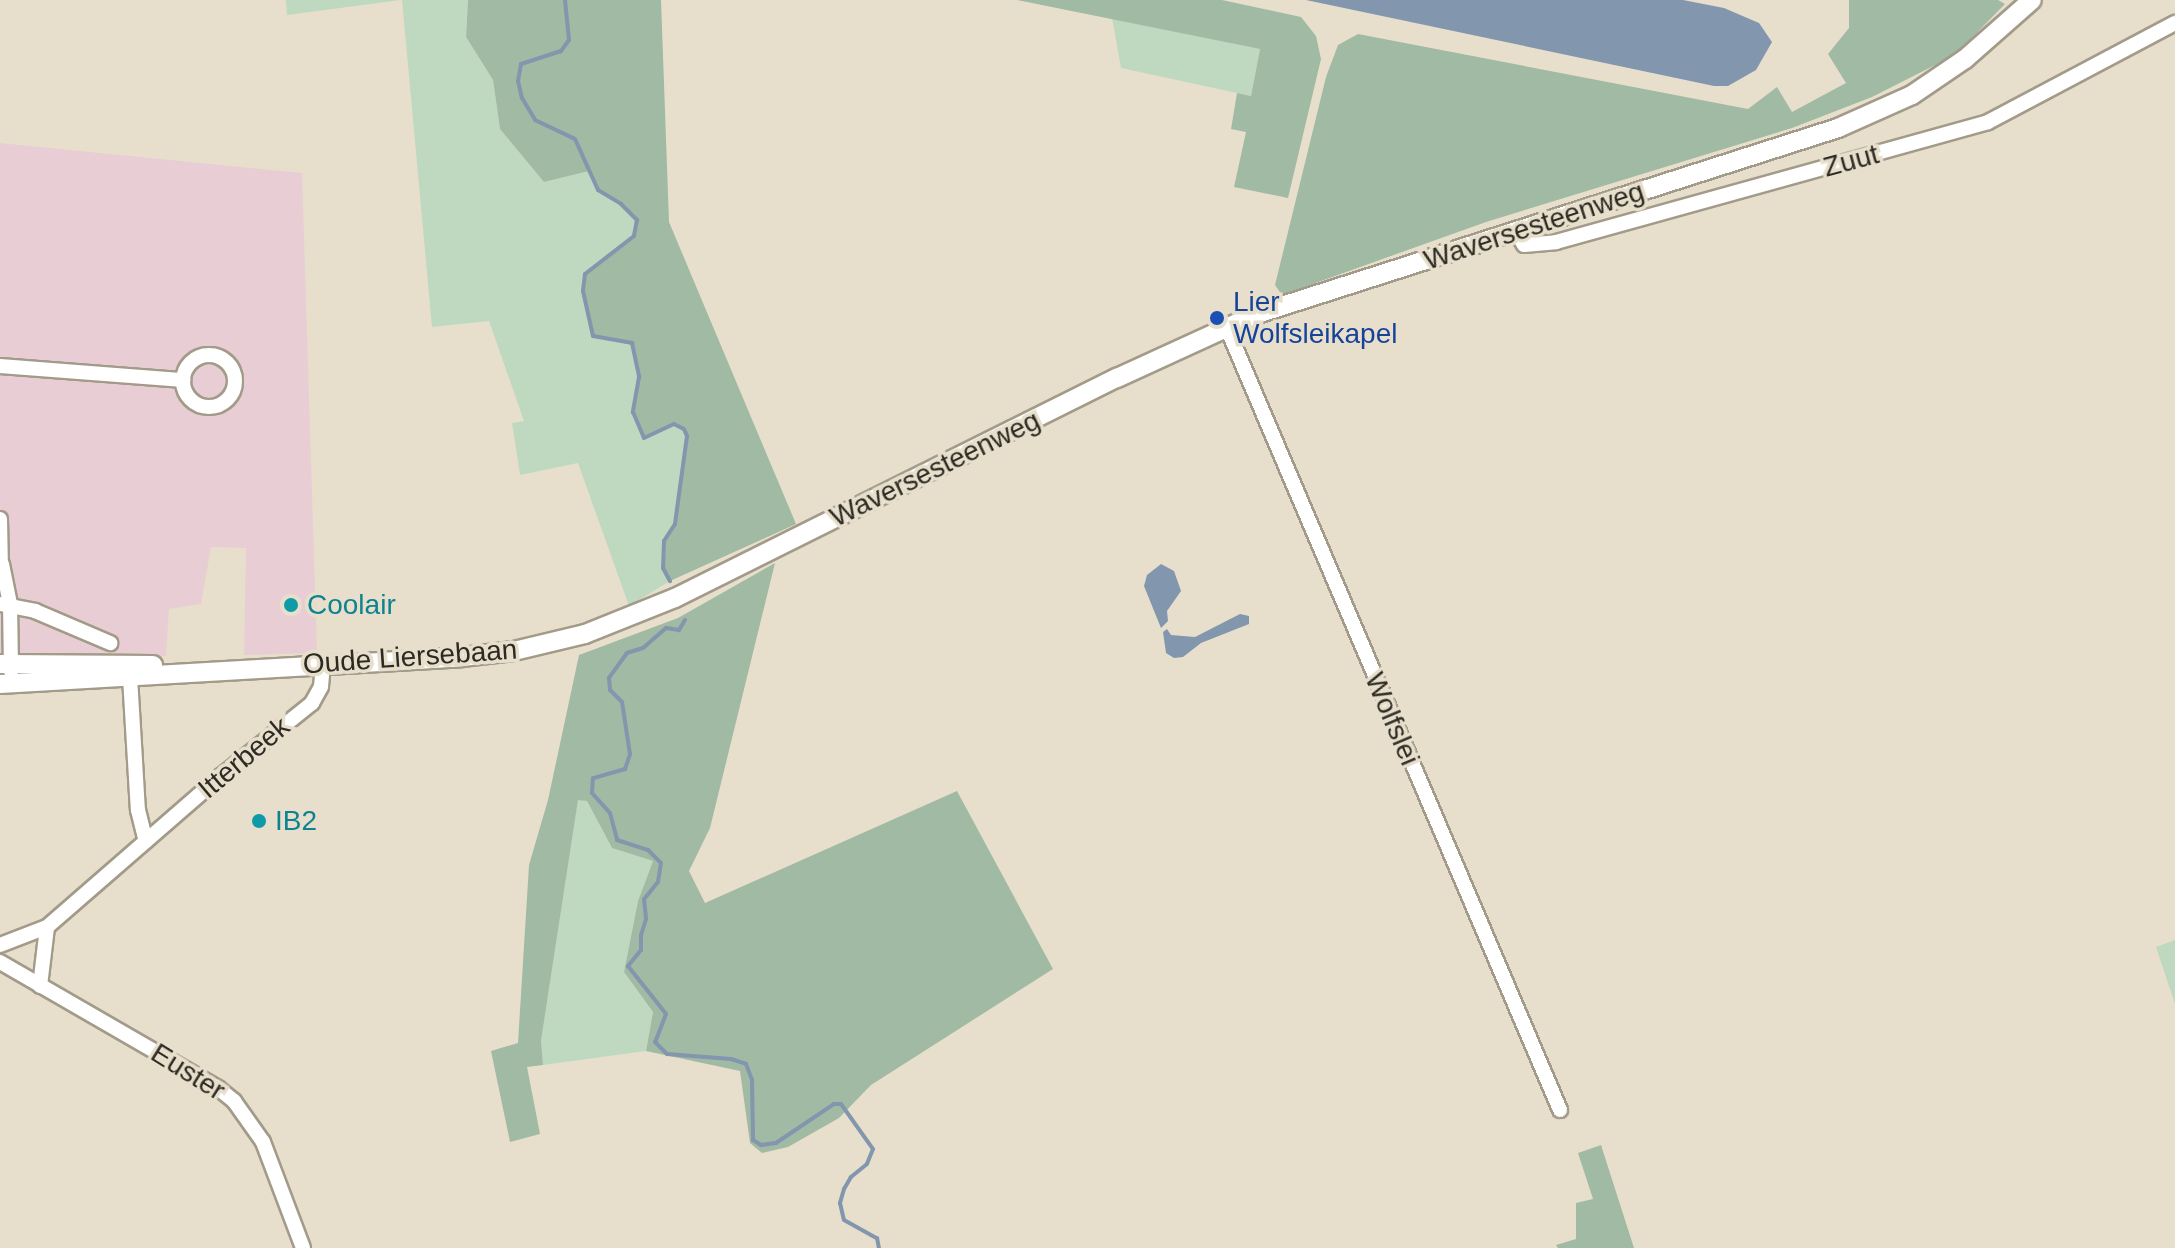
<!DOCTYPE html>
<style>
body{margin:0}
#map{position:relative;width:2175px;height:1248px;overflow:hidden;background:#e7dfcc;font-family:Helvetica,sans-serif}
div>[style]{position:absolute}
.industrial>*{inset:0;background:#e8ced4}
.green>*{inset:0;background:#bfd9c1}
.forest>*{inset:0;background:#a1baa3}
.water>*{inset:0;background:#8296ae}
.stream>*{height:4px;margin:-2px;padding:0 2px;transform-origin:2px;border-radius:2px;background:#8296ae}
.roads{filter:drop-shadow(2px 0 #a39b89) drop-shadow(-2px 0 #a39b89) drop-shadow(0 2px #a39b89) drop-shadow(0 -2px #a39b89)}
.minor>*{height:14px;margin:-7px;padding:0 7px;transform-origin:7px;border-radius:7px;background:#fff}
.minor>.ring{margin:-7px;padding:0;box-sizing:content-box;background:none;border:14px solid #fff;border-radius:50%}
.major>*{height:18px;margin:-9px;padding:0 9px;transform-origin:9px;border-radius:9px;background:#fff}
.dots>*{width:22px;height:22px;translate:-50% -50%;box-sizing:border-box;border:4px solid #e7dfcc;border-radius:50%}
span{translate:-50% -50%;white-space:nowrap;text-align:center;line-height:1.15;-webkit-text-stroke:7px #e7dfcc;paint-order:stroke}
.street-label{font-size:28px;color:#2d2a23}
.transit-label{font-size:28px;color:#164399}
.left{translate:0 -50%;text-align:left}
.culture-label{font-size:28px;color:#0d838f}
</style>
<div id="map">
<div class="industrial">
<div style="clip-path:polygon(0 143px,302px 173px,317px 653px,244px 655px,246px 548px,211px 547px,201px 604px,169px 609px,166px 656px,0 660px)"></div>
</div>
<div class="green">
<div style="clip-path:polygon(286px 0,401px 0,287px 15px)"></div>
<div style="clip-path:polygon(402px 0,468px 0,466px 37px,493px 80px,500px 129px,544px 182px,589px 171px,598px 190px,621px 204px,637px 220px,634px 236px,613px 255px,601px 340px,621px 339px,632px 343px,639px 377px,633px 412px,645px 437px,674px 424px,684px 429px,687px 436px,675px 524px,664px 541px,663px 568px,670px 581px,629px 606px,578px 463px,520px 475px,512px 423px,524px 421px,489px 321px,432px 327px)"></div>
<div style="clip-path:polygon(1112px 18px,1260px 49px,1251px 96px,1121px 68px)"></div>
<div style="clip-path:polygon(578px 799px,587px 801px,612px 848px,653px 861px,638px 901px,624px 972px,653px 1012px,646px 1051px,543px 1065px,541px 1041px)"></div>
<div style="clip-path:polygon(2175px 940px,2175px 1004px,2156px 947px)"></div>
</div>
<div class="forest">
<div style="clip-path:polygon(468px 0,661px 0,669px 222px,796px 524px,670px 581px,663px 568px,664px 541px,675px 524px,687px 436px,684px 429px,674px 424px,644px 438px,633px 412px,639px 377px,632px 343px,593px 336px,583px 291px,585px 274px,634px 236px,637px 220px,621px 204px,598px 190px,589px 171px,544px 182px,500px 129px,493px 80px,466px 37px)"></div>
<div style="clip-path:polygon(1017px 0,1222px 0,1301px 17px,1316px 36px,1321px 59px,1288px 198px,1234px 187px,1246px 132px,1231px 129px,1237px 93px,1251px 96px,1260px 49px)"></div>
<div style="clip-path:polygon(1849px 0,1998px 0,2005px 4px,1955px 55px,1872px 97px,1792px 128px,1486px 222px,1282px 295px,1275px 285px,1326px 77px,1338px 45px,1358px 34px,1748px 109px,1777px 87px,1792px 112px,1846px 83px,1828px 54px,1849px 28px)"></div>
<div style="clip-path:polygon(775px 563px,710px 828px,689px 871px,705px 903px,957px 791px,1053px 969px,871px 1085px,839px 1118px,788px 1147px,762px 1153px,750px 1143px,740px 1071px,646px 1051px,653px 1012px,624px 972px,638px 901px,653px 861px,612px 848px,587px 801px,578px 800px,541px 1041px,543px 1065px,527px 1067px,540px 1134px,510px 1142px,491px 1051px,518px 1043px,529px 865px,548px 800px,579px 655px,678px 618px)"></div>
<div style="clip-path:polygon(1601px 1145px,1634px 1248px,1558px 1248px,1556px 1245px,1576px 1239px,1576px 1203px,1593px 1199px,1578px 1153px)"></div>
</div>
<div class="water">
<div style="clip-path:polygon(1306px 0,1683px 0,1724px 8px,1759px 23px,1772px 42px,1756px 70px,1728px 86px,1714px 86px)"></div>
<div style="clip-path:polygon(1161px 564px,1174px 571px,1181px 591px,1167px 611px,1168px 621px,1161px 628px,1144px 586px,1147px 575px)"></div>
<div style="clip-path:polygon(1240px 614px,1249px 616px,1249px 624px,1201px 643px,1183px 657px,1174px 658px,1166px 653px,1163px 632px,1167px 629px,1171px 635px,1195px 637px)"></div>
</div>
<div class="stream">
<div style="left:565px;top:0;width:40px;rotate:84.3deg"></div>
<div style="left:569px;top:40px;width:14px;rotate:126deg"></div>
<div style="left:561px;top:51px;width:42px;rotate:162deg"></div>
<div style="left:521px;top:64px;width:17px;rotate:100deg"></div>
<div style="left:518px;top:81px;width:17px;rotate:77deg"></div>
<div style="left:522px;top:98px;width:26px;rotate:59deg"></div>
<div style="left:535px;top:120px;width:44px;rotate:25.4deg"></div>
<div style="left:575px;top:139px;width:56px;rotate:65.7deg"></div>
<div style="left:598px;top:190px;width:27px;rotate:31deg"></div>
<div style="left:621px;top:204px;width:23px;rotate:45deg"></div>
<div style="left:637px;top:220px;width:16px;rotate:101deg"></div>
<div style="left:634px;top:236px;width:62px;rotate:142.2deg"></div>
<div style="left:585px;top:274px;width:17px;rotate:97deg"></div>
<div style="left:583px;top:291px;width:46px;rotate:77.5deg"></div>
<div style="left:593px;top:336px;width:40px;rotate:10deg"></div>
<div style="left:632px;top:343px;width:35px;rotate:78deg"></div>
<div style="left:639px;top:377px;width:36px;rotate:100deg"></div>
<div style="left:633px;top:412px;width:28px;rotate:67deg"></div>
<div style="left:644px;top:438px;width:33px;rotate:-25deg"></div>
<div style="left:674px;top:424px;width:11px;rotate:27deg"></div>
<div style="left:684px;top:429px;width:8px;rotate:67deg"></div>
<div style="left:687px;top:436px;width:89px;rotate:97.8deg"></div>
<div style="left:675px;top:524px;width:20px;rotate:123deg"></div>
<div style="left:664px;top:541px;width:27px;rotate:92deg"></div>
<div style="left:663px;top:568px;width:15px;rotate:62deg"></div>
<div style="left:685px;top:620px;width:12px;rotate:121deg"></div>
<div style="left:679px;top:630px;width:13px;rotate:-171deg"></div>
<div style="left:666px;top:628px;width:30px;rotate:139deg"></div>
<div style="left:643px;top:648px;width:17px;rotate:163deg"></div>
<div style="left:627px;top:653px;width:31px;rotate:126deg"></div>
<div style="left:609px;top:678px;width:12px;rotate:85deg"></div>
<div style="left:610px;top:690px;width:17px;rotate:45deg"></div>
<div style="left:622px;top:702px;width:53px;rotate:81.3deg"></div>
<div style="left:630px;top:754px;width:16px;rotate:108deg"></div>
<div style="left:625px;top:769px;width:33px;rotate:164deg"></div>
<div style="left:593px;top:778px;width:15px;rotate:94deg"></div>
<div style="left:592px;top:793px;width:27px;rotate:48deg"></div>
<div style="left:610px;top:813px;width:28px;rotate:75deg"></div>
<div style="left:617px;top:840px;width:33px;rotate:18deg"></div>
<div style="left:648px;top:850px;width:18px;rotate:45deg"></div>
<div style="left:661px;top:863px;width:19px;rotate:99deg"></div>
<div style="left:658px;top:882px;width:22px;rotate:129deg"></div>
<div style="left:644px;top:899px;width:20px;rotate:84deg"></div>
<div style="left:646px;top:919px;width:17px;rotate:107deg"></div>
<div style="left:641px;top:935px;width:15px;rotate:90deg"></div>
<div style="left:641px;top:950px;width:21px;rotate:129deg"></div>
<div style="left:628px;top:966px;width:61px;rotate:51.6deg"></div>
<div style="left:666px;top:1014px;width:30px;rotate:111deg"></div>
<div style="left:655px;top:1042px;width:17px;rotate:45deg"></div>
<div style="left:667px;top:1054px;width:64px;rotate:4.5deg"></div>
<div style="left:731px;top:1059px;width:16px;rotate:18deg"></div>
<div style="left:746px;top:1064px;width:17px;rotate:69deg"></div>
<div style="left:752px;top:1080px;width:60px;rotate:89deg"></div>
<div style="left:753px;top:1140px;width:9px;rotate:32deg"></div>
<div style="left:761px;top:1145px;width:15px;rotate:-8deg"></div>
<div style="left:776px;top:1143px;width:70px;rotate:-33.9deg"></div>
<div style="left:834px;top:1104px;width:7px"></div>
<div style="left:841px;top:1104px;width:55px;rotate:54.6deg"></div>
<div style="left:873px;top:1149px;width:16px;rotate:112deg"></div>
<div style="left:867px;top:1164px;width:21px;rotate:141deg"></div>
<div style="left:851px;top:1177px;width:14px;rotate:120deg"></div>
<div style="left:844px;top:1189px;width:15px;rotate:106deg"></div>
<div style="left:840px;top:1203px;width:17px;rotate:77deg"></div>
<div style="left:844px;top:1220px;width:38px;rotate:29deg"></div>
<div style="left:877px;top:1238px;width:10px;rotate:79deg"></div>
</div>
<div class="roads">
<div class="minor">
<div style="left:1516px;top:232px;width:15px;rotate:58deg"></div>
<div style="left:1524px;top:245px;width:32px;rotate:-5deg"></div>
<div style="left:1556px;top:242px;width:448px;rotate:-15.5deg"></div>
<div style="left:1988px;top:122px;width:212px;rotate:-27.9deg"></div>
<div style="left:1227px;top:328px;width:850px;rotate:66.93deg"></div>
<div class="ring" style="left:183px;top:355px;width:38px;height:38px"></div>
<div style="left:0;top:366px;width:184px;rotate:4.4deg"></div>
<div style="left:0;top:519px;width:51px;rotate:88.9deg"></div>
<div style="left:2px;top:564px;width:41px;rotate:78.7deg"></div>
<div style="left:10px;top:604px;width:67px;rotate:89.1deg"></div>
<div style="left:0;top:604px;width:36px;rotate:11deg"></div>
<div style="left:35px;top:611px;width:82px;rotate:23.1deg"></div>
<div style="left:130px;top:677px;width:133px;rotate:86.6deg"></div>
<div style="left:138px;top:810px;width:32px;rotate:76deg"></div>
<div style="left:0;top:945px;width:50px;rotate:-21deg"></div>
<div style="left:47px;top:927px;width:230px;rotate:-41deg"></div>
<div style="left:221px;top:776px;width:117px;rotate:-38.7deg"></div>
<div style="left:312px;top:703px;width:18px;rotate:-61deg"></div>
<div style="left:321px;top:687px;width:23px;rotate:-85deg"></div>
<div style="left:0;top:962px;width:252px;rotate:30deg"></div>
<div style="left:218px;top:1088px;width:21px;rotate:39deg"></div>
<div style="left:234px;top:1101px;width:50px;rotate:54.7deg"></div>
<div style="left:263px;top:1142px;width:113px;rotate:69.3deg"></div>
<div style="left:40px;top:986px;width:59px;rotate:-83.2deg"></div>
</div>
<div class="major">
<div style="left:0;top:664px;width:153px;rotate:0.4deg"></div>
<div style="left:0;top:684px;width:463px;rotate:-3.3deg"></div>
<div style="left:462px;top:657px;width:52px;rotate:-6.6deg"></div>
<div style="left:514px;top:651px;width:73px;rotate:-13.5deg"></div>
<div style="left:585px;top:634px;width:97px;rotate:-21.8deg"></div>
<div style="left:675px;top:598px;width:494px;rotate:-26.5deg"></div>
<div style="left:1117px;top:378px;width:154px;rotate:-24.6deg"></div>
<div style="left:1257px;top:314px;width:610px;rotate:-17.75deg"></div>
<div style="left:1838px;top:128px;width:81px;rotate:-24deg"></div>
<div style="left:1912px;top:95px;width:64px;rotate:-34.2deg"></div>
<div style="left:1965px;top:59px;width:89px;rotate:-41.4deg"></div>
</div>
</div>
<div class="dots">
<div style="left:1217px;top:318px;background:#1a4fb4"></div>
<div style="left:291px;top:605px;background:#0f9aa8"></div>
<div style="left:259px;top:821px;background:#0f9aa8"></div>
</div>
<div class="street-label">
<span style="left:1851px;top:161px;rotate:-15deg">Zuut</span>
<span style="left:1534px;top:226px;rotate:-18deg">Waversesteenweg</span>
<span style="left:935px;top:469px;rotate:-26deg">Waversesteenweg</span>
<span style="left:410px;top:657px;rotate:-4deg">Oude Liersebaan</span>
<span style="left:1392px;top:719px;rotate:67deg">Wolfslei</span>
<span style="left:244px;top:758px;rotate:-40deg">Itterbeek</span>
<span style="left:188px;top:1072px;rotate:32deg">Euster</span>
</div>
<div class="transit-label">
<span class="left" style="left:1233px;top:318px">Lier<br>Wolfsleikapel</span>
</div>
<div class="culture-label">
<span class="left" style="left:307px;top:605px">Coolair</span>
<span class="left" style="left:275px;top:821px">IB2</span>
</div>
</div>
